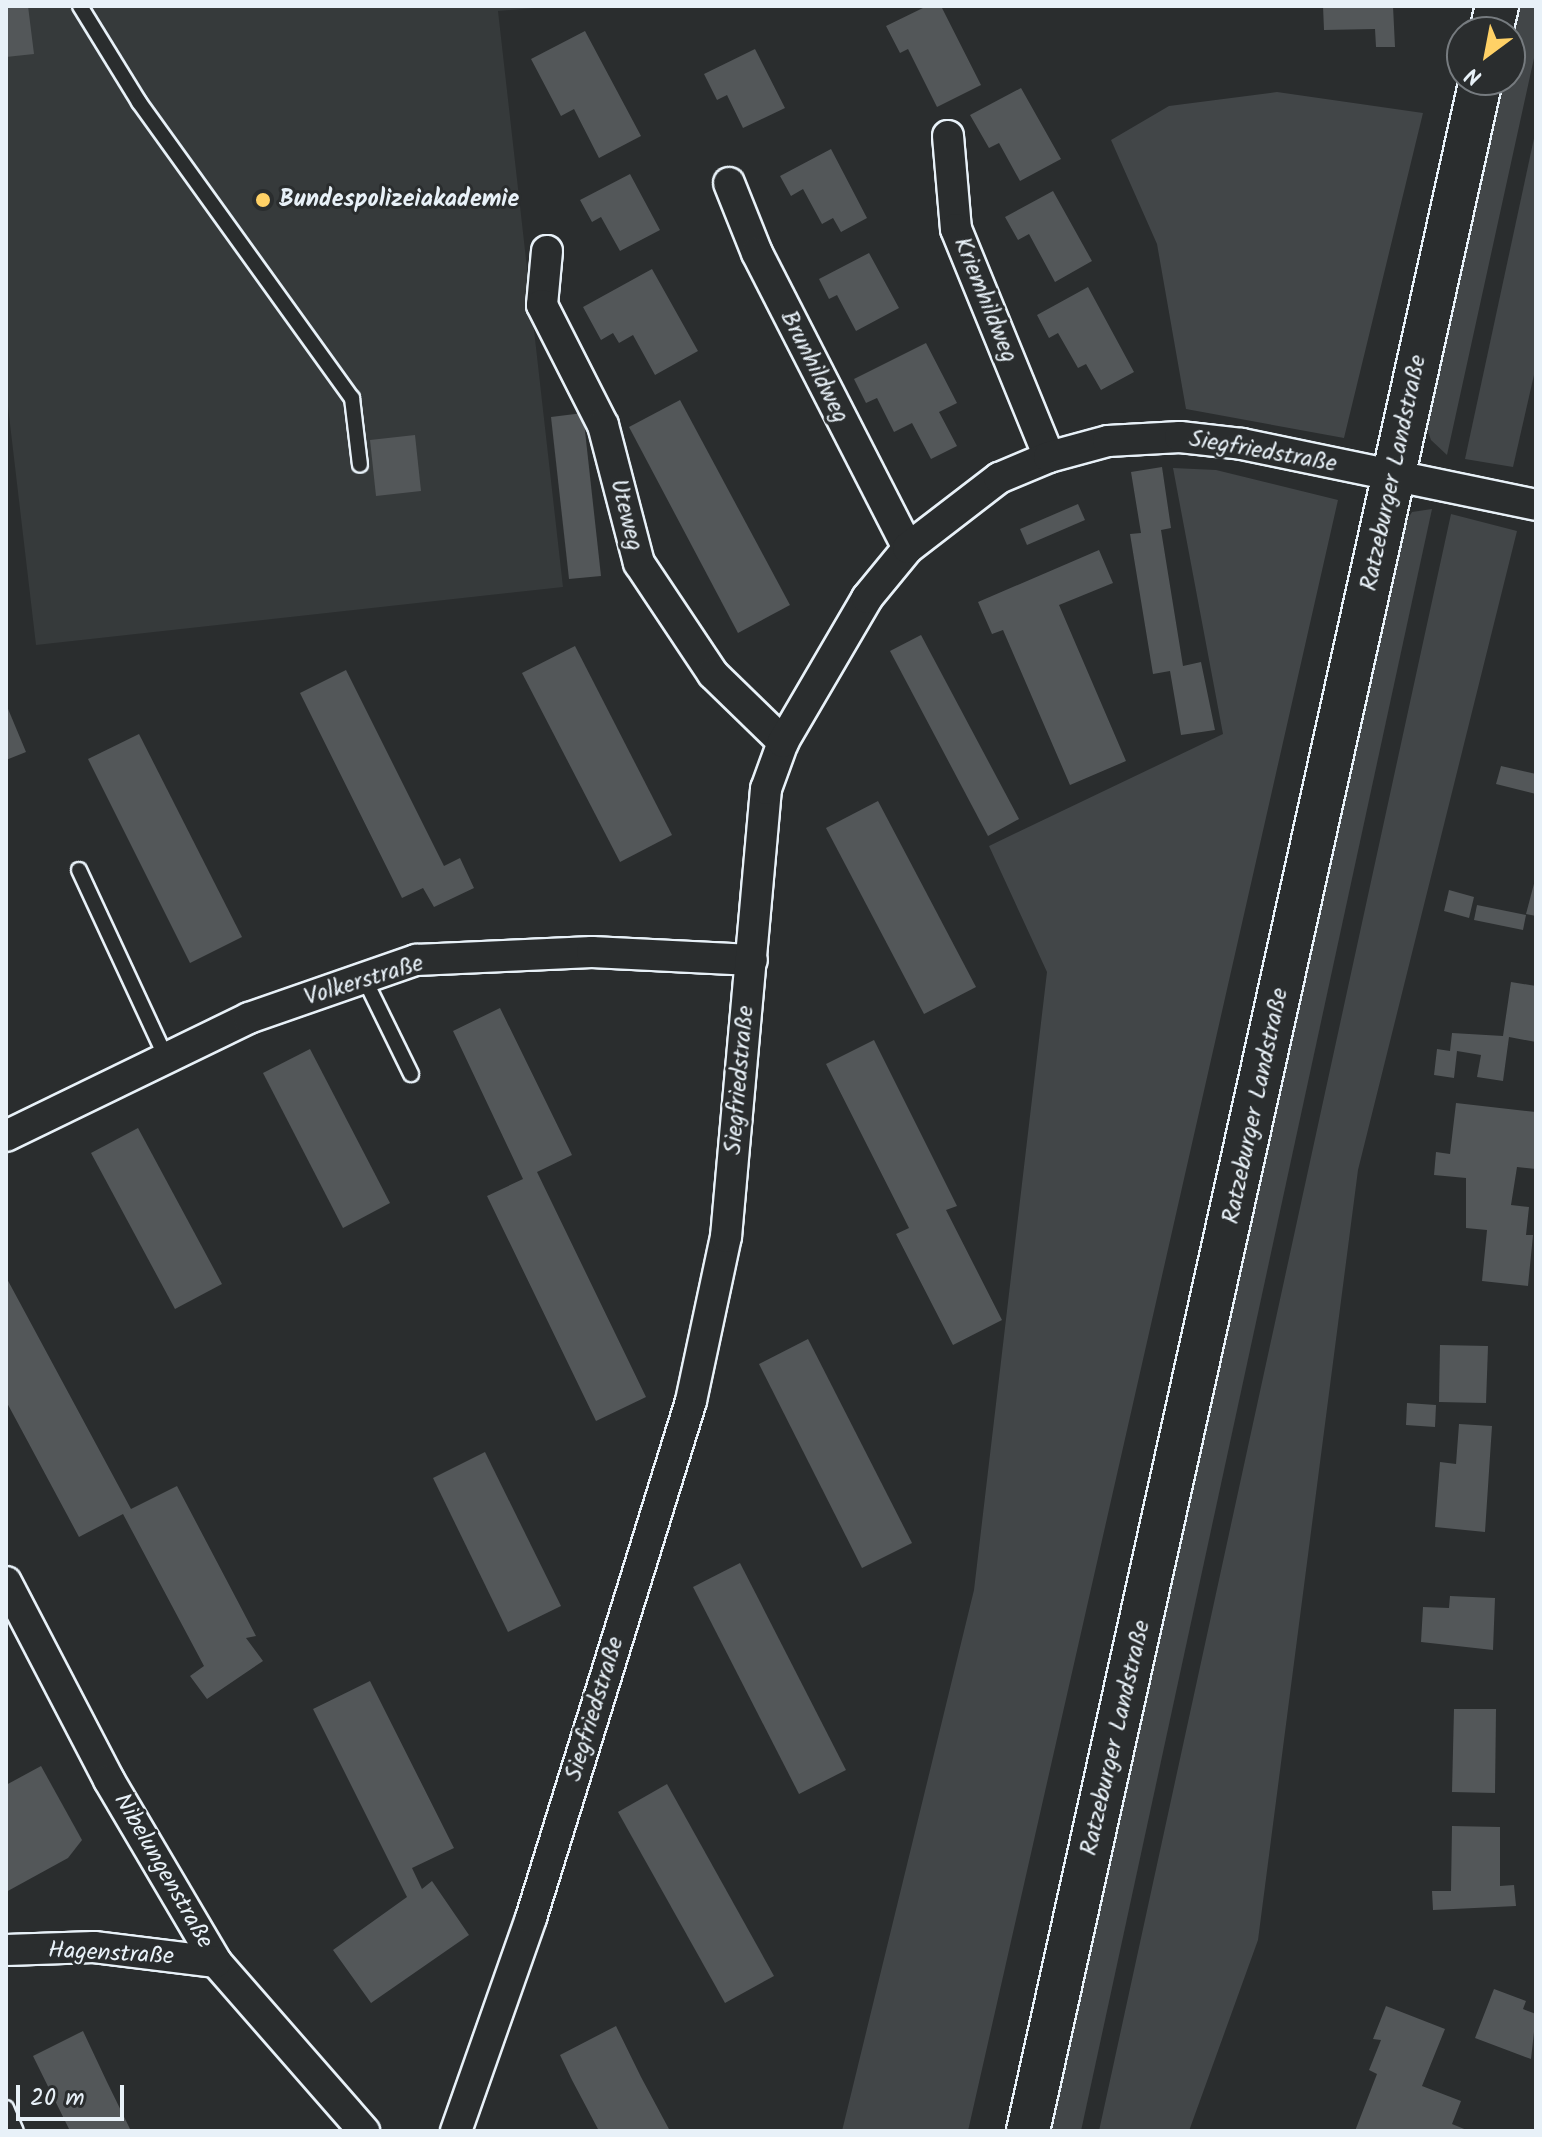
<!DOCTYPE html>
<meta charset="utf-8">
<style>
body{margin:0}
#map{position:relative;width:1542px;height:2137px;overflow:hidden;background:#2a2d2e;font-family:Kalam,sans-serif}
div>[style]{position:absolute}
.built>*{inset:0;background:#363a3b}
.green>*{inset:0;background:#424648}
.building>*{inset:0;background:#535759}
.roads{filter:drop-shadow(2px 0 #e8f1f8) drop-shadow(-2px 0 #e8f1f8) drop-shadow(0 2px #e8f1f8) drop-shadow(0 -2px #e8f1f8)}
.lane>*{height:14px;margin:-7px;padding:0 7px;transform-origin:7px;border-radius:7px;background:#2a2d2e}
.street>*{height:30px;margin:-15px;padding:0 15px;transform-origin:15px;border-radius:15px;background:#2a2d2e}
.secondary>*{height:42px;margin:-21px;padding:0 21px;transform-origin:21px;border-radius:21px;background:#2a2d2e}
.dots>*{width:22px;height:22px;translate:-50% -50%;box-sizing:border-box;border:4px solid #2a2d2e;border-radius:50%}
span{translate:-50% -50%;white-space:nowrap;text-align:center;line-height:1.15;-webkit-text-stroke:6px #2a2d2e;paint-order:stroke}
.poi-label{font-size:24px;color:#e8f1f8;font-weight:700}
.left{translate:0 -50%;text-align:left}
.street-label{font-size:24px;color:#e8f1f8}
.frame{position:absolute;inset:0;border:8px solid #e8f1f8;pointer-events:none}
.north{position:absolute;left:1446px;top:16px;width:80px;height:80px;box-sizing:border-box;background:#2a2d2e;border:2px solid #767b7f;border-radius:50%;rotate:212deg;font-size:22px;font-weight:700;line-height:32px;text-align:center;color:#e8f1f8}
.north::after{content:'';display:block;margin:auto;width:28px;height:36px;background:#ffd166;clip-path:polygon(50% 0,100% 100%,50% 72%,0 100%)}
.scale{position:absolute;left:16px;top:2085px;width:108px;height:36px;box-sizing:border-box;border:4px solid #e8f1f8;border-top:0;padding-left:10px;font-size:24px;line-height:28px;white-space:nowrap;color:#e8f1f8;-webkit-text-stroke:6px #2a2d2e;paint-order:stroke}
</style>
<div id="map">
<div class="built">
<div style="clip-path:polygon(6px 6px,559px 6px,498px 11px,563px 587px,36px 645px,6px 390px)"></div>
</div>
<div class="green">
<div style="clip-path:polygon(1514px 6px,1536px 6px,1536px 49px,1447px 455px,1431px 440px,1424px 421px,1498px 80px,1510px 80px)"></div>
<div style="clip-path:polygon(1277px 92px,1423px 113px,1344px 438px,1186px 409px,1157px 244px,1111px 140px,1169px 106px)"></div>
<div style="clip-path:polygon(1536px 129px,1536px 366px,1513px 467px,1465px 459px)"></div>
<div style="clip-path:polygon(1173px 468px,1216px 470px,1338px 500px,968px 2131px,842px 2131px,974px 1590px,1047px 972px,989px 846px,1223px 734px)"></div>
<div style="clip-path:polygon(1432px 509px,1081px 2131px,1050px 2131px,1397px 536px,1412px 512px)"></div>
<div style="clip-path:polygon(1451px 514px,1517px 531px,1358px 1170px,1258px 1940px,1189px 2131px,1099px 2131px)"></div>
</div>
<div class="building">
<div style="clip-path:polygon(6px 6px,28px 6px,34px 54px,6px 57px)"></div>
<div style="clip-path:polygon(927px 6px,941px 6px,981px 85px,937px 107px,908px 49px,900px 53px,886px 26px)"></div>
<div style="clip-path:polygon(1323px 6px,1393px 6px,1395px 47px,1376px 47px,1375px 29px,1324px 30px)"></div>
<div style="clip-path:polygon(585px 31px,641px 136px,599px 158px,574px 109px,561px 116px,531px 59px)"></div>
<div style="clip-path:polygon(755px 49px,785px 108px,743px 128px,727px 95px,717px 100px,704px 74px)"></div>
<div style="clip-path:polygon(1021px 88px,1061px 159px,1020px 181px,999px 143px,989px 148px,970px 115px)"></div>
<div style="clip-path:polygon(831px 149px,867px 218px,841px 232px,833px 218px,822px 224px,803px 189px,791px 196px,780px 176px)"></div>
<div style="clip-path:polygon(630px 174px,660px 230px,620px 251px,601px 217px,592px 222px,580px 200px)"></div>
<div style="clip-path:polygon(1053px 191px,1092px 261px,1055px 282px,1029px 234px,1018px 240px,1005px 217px)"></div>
<div style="clip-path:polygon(869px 253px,899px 308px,856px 331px,837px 295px,829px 299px,819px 279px)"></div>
<div style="clip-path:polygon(652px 269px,698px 351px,655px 375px,633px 335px,619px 343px,613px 333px,601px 340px,583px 307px)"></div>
<div style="clip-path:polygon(1088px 287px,1134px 372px,1101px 390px,1086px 364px,1078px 368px,1058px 333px,1049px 338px,1037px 315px)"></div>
<div style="clip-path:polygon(926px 343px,957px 403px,939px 412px,957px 446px,931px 459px,912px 423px,894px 432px,877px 398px,866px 403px,854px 379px)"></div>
<div style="clip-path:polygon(680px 400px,790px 605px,738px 633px,629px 427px)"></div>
<div style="clip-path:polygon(583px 413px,601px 576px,569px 579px,551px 417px)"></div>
<div style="clip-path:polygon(415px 435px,421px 491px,376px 496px,370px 440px)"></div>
<div style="clip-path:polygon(1162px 467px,1171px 528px,1161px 530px,1183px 666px,1201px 662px,1215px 730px,1181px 735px,1170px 671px,1153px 674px,1130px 534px,1141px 533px,1131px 472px)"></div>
<div style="clip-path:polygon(1078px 504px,1085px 520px,1027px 545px,1020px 529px)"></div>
<div style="clip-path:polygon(1099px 550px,1113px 583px,1059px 605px,1126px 761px,1070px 785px,1003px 630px,992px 634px,978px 602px)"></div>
<div style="clip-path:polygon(921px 635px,1019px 819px,988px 836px,890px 651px)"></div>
<div style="clip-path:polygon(575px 646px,672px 835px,620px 862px,522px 673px)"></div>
<div style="clip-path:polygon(346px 670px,444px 866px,460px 858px,474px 888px,434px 907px,423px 888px,402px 898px,300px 693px)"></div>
<div style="clip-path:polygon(6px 704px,26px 752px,6px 760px)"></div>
<div style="clip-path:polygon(139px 734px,242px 937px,190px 963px,88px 759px)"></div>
<div style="clip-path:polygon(1501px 766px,1536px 774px,1536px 794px,1496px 784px)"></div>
<div style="clip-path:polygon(878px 801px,976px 987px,924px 1014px,826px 828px)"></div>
<div style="clip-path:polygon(1535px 880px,1536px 880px,1536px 916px,1526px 914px)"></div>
<div style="clip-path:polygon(1449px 890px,1474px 897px,1469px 918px,1444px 911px)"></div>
<div style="clip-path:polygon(1477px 905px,1526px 915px,1523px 930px,1474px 920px)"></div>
<div style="clip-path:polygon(1511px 982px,1536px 986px,1536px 1042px,1509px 1037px,1503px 1081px,1477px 1077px,1481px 1055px,1457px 1051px,1454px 1078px,1434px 1075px,1437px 1049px,1450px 1051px,1452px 1033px,1503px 1036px)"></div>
<div style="clip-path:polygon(500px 1008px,572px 1155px,537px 1172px,646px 1397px,596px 1421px,487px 1196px,523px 1179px,453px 1031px)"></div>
<div style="clip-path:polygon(874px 1040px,957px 1206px,946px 1210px,1002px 1320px,953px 1345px,896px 1234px,909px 1228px,826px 1064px)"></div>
<div style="clip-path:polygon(310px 1049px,390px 1203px,343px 1228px,263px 1073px)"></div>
<div style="clip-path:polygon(1456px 1103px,1536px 1112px,1536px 1169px,1517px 1167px,1511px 1205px,1529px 1207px,1526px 1235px,1533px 1235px,1528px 1286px,1482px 1281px,1487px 1230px,1466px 1228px,1466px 1178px,1434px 1175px,1436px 1152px,1450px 1154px)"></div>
<div style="clip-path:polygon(138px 1128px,222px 1284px,175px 1309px,91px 1153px)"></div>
<div style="clip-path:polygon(6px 1277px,131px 1509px,177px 1486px,256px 1636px,246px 1638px,263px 1661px,207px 1699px,190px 1676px,204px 1666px,123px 1514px,79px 1537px,6px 1401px)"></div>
<div style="clip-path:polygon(808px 1339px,912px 1543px,862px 1568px,759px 1364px)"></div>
<div style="clip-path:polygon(1440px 1345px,1488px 1346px,1486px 1403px,1439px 1402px)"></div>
<div style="clip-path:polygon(1407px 1403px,1436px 1405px,1435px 1427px,1406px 1425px)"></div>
<div style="clip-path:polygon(1459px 1424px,1492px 1426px,1485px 1532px,1435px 1527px,1440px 1462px,1456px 1464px)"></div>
<div style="clip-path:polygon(485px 1452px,561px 1606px,508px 1632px,433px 1478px)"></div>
<div style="clip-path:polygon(740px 1563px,846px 1770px,799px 1794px,693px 1587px)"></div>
<div style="clip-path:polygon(1450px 1596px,1495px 1598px,1493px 1650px,1421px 1642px,1423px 1607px,1449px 1608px)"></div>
<div style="clip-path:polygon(370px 1681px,454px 1848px,412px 1868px,422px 1889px,432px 1881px,469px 1935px,371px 2003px,333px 1950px,407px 1897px,313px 1709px)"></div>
<div style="clip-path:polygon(1454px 1709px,1496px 1709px,1495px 1793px,1452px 1792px)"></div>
<div style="clip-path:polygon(41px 1766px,82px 1840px,68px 1858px,6px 1892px,6px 1785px)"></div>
<div style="clip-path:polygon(667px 1784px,774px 1976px,725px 2003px,618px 1812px)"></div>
<div style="clip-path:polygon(1452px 1826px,1500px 1827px,1500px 1886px,1514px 1885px,1516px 1906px,1433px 1910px,1432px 1891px,1451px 1891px)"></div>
<div style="clip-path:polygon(1494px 1989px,1526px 2001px,1523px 2009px,1536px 2014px,1531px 2059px,1475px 2038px)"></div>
<div style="clip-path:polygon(1386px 2006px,1445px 2029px,1422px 2086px,1461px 2101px,1452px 2124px,1469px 2131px,1355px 2131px,1377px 2074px,1369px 2070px,1381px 2040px,1373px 2039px)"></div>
<div style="clip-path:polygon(616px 2026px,641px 2077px,670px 2131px,599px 2131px,572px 2080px,560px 2055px)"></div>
<div style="clip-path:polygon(83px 2031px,107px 2082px,131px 2131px,70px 2131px,33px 2056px)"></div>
</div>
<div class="roads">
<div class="lane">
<div style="left:80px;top:6px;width:113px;rotate:58.4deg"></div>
<div style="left:139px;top:102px;width:365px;rotate:54.3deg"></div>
<div style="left:352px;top:398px;width:67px;rotate:83.2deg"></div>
<div style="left:79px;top:870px;width:206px;rotate:65.1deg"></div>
<div style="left:364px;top:978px;width:107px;rotate:63.9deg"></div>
<div style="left:6px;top:2108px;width:25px;rotate:67deg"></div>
</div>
<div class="street">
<div style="left:948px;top:136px;width:93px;rotate:85.1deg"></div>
<div style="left:956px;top:229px;width:246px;rotate:67.8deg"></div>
<div style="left:729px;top:183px;width:75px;rotate:68.2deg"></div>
<div style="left:757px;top:253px;width:331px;rotate:62.9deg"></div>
<div style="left:547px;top:251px;width:54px;rotate:95.3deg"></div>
<div style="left:542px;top:305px;width:135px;rotate:63.1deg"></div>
<div style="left:603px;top:425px;width:143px;rotate:75.4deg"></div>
<div style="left:639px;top:563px;width:133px;rotate:56.3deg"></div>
<div style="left:713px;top:674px;width:98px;rotate:44.2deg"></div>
<div style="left:6px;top:1136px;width:270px;rotate:-25.9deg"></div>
<div style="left:249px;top:1018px;width:177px;rotate:-19.2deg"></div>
<div style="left:416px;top:960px;width:176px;rotate:-2.6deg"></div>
<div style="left:592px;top:952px;width:160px;rotate:2.9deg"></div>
<div style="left:6px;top:1582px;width:223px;rotate:62.5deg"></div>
<div style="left:109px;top:1780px;width:211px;rotate:59.5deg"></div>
<div style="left:216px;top:1962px;width:225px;rotate:48.8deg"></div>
<div style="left:6px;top:1950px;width:88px;rotate:-2deg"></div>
<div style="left:94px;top:1947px;width:123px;rotate:7deg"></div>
<div style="left:456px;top:2131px;width:226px;rotate:-70.6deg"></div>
<div style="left:531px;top:1918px;width:541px;rotate:-72.8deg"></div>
<div style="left:691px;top:1401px;width:168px;rotate:-78deg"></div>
<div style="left:726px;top:1237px;width:450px;rotate:-84.9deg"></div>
<div style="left:766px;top:789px;width:50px;rotate:-70.1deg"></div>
<div style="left:783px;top:742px;width:167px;rotate:-59.7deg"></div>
<div style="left:867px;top:598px;width:65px;rotate:-50.6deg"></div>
<div style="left:908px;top:548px;width:115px;rotate:-37.6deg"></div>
<div style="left:999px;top:478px;width:54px;rotate:-22.8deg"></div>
<div style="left:1049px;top:457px;width:61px;rotate:-15.2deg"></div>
<div style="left:1108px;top:441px;width:72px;rotate:-3.2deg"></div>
<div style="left:1180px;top:437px;width:62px;rotate:6.4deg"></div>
<div style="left:1242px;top:444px;width:300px;rotate:11.7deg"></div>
</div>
<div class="secondary">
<div style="left:1491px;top:32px;width:27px;rotate:-77deg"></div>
<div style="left:1028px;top:2131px;width:2100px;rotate:-77.55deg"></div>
</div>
</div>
<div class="dots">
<div style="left:263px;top:200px;background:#ffd166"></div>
</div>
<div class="poi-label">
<span class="left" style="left:279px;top:200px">Bundespolizeiakademie</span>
</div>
<div class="street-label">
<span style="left:985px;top:300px;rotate:68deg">Kriemhildweg</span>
<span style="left:814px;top:367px;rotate:63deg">Brunhildweg</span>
<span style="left:1263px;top:452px;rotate:10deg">Siegfriedstraße</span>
<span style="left:1394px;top:473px;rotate:-78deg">Ratzeburger Landstraße</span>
<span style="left:626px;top:515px;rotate:76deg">Uteweg</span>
<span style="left:364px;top:981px;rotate:-17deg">Volkerstraße</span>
<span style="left:740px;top:1080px;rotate:-85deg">Siegfriedstraße</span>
<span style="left:1256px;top:1106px;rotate:-78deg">Ratzeburger Landstraße</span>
<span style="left:595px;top:1709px;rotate:-73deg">Siegfriedstraße</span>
<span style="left:1116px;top:1738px;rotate:-77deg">Ratzeburger Landstraße</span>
<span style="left:163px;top:1871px;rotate:60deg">Nibelungenstraße</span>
<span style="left:111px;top:1954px;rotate:3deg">Hagenstraße</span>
</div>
<div class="frame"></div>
<div class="north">N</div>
<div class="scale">20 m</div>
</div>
